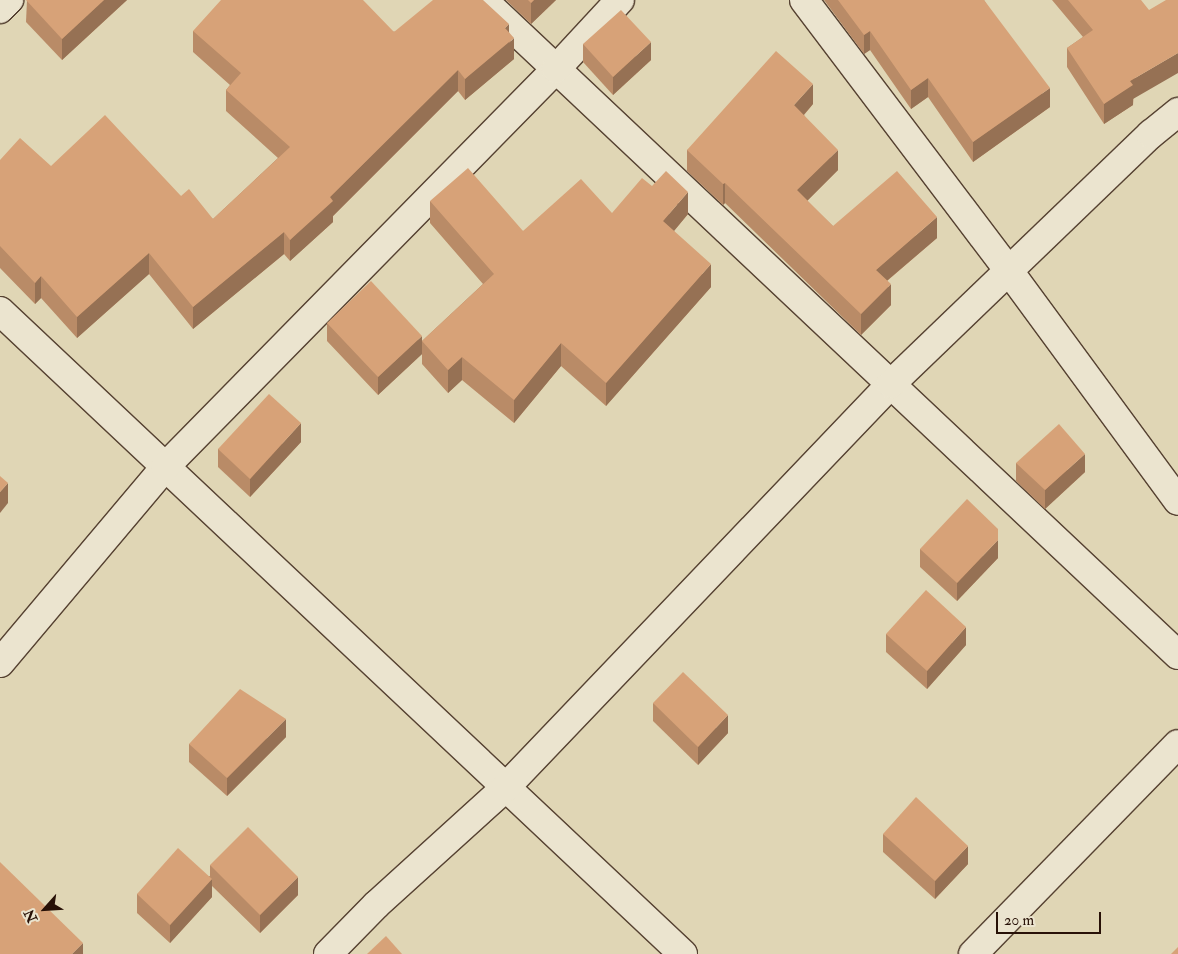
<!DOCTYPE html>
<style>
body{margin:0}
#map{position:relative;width:1178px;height:954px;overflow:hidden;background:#e0d6b5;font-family:"IM FELL Double Pica",serif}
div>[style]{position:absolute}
.roads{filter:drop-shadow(1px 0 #564232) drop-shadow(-1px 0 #564232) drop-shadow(0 1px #564232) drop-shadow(0 -1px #564232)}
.street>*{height:28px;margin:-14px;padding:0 14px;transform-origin:14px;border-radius:14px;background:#ebe4cf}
.wall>*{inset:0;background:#b98b67}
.shaded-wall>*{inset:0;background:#967154}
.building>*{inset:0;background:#d7a278}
span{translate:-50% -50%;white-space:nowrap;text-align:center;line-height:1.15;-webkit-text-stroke:4px #ebe4cf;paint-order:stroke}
.north{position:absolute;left:20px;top:884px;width:50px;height:50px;-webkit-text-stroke:4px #ebe4cf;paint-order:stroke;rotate:244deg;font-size:14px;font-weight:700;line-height:20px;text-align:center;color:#281107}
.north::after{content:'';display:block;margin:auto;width:18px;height:22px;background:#281107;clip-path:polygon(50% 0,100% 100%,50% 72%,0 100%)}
.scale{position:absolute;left:996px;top:912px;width:105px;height:22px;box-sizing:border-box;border:2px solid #281107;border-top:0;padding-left:6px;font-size:15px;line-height:18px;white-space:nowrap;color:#281107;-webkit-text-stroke:4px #ebe4cf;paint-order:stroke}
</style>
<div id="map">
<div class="roads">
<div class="street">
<div style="left:483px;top:0;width:955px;rotate:43.3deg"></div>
<div style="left:804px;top:0;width:340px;rotate:52.9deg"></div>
<div style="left:1009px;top:271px;width:285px;rotate:53.7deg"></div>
<div style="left:0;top:9px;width:13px;rotate:-45deg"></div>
<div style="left:0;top:311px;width:938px;rotate:43.27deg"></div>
<div style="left:0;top:663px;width:256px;rotate:-49.9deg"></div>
<div style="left:165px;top:467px;width:558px;rotate:-45.51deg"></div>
<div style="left:556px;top:69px;width:94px;rotate:-47.2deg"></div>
<div style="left:328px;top:954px;width:69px;rotate:-45.6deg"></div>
<div style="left:376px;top:905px;width:176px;rotate:-42.2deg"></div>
<div style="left:506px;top:787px;width:557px;rotate:-46.31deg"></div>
<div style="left:891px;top:384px;width:361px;rotate:-43.9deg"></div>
<div style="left:1151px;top:134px;width:35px;rotate:-39deg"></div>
<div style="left:973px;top:954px;width:293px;rotate:-45.7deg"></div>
</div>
</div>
<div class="wall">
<div style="clip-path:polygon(27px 0,127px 0,62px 60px,26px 22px)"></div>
<div style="clip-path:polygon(506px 0,556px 0,531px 24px)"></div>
<div style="clip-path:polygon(824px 0,984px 0,1050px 107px,973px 162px,928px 97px,911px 109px,870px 50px,864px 54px)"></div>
<div style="clip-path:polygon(1052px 0,1141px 0,1133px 105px,1104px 124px,1067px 67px,1067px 48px,1083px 37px)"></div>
<div style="clip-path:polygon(193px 31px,509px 32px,514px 59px,465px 100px,458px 91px,333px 216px,333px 222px,290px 261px,284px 254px,193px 329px,149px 274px,77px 338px,41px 298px,35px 304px,0 268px,0 160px,51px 166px,181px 196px,213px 219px,278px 158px,226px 111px,226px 90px,230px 85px,193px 52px)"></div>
<div style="clip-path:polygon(583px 44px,651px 60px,613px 95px,583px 62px)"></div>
<div style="clip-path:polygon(813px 104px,804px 115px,838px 170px,807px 201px,833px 226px,937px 238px,887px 281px,891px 305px,861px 335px,725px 203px,723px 205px,687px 171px,687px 150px)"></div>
<div style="clip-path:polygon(430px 201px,523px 231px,612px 213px,688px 214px,674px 231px,711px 287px,606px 406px,561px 366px,514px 423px,462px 380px,448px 393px,422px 364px,422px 354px,378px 395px,327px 341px,327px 323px,422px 341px,483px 284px,430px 223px)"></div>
<div style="clip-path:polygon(301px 442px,250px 497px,218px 467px,218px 449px)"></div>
<div style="clip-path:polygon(1016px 463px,1085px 472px,1045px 509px,1016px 481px)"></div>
<div style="clip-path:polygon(920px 549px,998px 558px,957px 601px,920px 567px)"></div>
<div style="clip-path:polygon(886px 634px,966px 645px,927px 689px,886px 652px)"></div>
<div style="clip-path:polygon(653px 703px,728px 733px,698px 765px,653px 721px)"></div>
<div style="clip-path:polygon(286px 737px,227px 796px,189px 762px,189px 744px)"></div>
<div style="clip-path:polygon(883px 834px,968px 864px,935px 899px,883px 852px)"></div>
<div style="clip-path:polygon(210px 865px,298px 895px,260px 933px,212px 886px,212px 897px,170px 943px,137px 913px,137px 894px,210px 876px)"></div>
</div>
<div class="shaded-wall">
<div style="clip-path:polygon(104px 0,127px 0,62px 60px,62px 39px)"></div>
<div style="clip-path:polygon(534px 0,556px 0,531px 24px,531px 3px)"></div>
<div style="clip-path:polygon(509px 24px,509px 43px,514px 38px,514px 59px,465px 100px,465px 79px,505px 28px)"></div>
<div style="clip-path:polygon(870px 31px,870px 50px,864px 54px,864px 35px)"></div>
<div style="clip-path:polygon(651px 42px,651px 60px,613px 95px,613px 77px)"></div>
<div style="clip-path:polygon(1178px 53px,1178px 73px,1133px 99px,1133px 105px,1104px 124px,1104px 104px,1130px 81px)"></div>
<div style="clip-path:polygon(458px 70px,458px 91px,333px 216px,333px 222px,290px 261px,290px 240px,330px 197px)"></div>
<div style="clip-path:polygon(928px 78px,928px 97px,911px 109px,911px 90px)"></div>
<div style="clip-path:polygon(813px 84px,813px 104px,794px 126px,794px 105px)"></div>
<div style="clip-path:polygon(1050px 88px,1050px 107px,973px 162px,973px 142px)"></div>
<div style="clip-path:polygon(838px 150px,838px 170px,797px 211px,797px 190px)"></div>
<div style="clip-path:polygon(725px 183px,725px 203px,723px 205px,723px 184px)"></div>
<div style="clip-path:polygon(688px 192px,688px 214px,663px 244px,663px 221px)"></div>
<div style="clip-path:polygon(937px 217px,937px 238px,876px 290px,876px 270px)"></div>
<div style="clip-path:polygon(284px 232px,284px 254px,193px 329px,193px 307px)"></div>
<div style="clip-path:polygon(149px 253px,149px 274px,77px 338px,77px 317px)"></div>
<div style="clip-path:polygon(711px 264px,711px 287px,606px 406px,606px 383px)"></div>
<div style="clip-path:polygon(41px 276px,41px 298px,35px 304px,35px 283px)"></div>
<div style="clip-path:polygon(891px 284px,891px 305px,861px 335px,861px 314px)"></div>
<div style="clip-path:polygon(422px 336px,422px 354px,378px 395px,378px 377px)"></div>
<div style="clip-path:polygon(561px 343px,561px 366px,514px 423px,514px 400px)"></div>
<div style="clip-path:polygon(462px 357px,462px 380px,448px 393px,448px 370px)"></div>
<div style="clip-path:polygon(301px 423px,301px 442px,250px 497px,250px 479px)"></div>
<div style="clip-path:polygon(1085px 454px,1085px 472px,1045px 509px,1045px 490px)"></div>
<div style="clip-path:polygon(8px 483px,8px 503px,0 513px,0 492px)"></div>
<div style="clip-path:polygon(998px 540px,998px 558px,957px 601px,957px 583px)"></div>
<div style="clip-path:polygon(966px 627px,966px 645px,927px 689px,927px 671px)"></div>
<div style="clip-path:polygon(728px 715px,728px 733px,698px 765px,698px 747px)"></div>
<div style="clip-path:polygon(286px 719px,286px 737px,227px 796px,227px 778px)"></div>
<div style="clip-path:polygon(968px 846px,968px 864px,935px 899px,935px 881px)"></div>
<div style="clip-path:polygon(298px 877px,298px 895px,260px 933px,260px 915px)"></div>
<div style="clip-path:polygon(212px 879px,212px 897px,170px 943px,170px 925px)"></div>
<div style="clip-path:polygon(83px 943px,83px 954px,72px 954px)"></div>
</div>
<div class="building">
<div style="clip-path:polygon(26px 0,104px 0,62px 39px)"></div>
<div style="clip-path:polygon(221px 0,363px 0,394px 32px,433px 0,483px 0,509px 24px,505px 28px,514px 38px,465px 79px,458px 70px,330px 197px,333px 201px,290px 240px,284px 232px,193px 307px,149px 253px,77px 317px,41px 276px,35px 283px,0 246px,0 160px,20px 138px,51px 166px,105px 115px,181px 196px,189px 189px,213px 219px,290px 147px,226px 90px,241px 73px,193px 31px)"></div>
<div style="clip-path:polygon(528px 0,534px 0,531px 3px)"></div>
<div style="clip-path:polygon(838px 0,984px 0,1050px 88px,973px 142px,928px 78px,911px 90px,870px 31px,864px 35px)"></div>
<div style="clip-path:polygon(1068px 0,1141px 0,1149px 10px,1166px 0,1178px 0,1178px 53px,1130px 81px,1133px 85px,1104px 104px,1067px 48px,1093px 30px)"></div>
<div style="clip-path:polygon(621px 10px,651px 42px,613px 77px,583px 44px)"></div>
<div style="clip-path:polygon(776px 51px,813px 84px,794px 105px,838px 150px,797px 190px,833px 226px,897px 171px,937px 217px,876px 270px,891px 284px,861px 314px,725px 183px,723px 184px,687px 150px)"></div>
<div style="clip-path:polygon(468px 168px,523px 231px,581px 179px,612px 213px,642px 178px,652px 186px,666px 171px,688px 192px,663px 221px,711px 264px,606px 383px,561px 343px,514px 400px,462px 357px,448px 370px,422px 341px,494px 274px,430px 201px)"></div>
<div style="clip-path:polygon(371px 281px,422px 336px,378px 377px,327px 323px)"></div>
<div style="clip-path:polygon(269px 394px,301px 423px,250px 479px,218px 449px)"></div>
<div style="clip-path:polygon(1059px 424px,1085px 454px,1045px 490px,1016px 463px)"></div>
<div style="clip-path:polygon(0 476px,8px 483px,0 492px)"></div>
<div style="clip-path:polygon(967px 499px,998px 529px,998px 540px,957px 583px,920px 549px)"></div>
<div style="clip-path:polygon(926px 590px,966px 627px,927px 671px,886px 634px)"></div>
<div style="clip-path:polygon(683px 672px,728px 715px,698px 747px,653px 703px)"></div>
<div style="clip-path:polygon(240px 689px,286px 719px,227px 778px,189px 744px)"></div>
<div style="clip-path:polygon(916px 797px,968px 846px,935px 881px,883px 834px)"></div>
<div style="clip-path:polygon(248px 827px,298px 877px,260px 915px,210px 865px)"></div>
<div style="clip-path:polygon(178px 848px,212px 879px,170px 925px,137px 894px)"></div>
<div style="clip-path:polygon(0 862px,83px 943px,72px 954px,0 954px)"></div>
<div style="clip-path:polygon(386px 936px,402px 954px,367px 954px)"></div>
<div style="clip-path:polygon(1178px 947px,1178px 954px,1171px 954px)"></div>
</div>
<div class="north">N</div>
<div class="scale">20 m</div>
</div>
